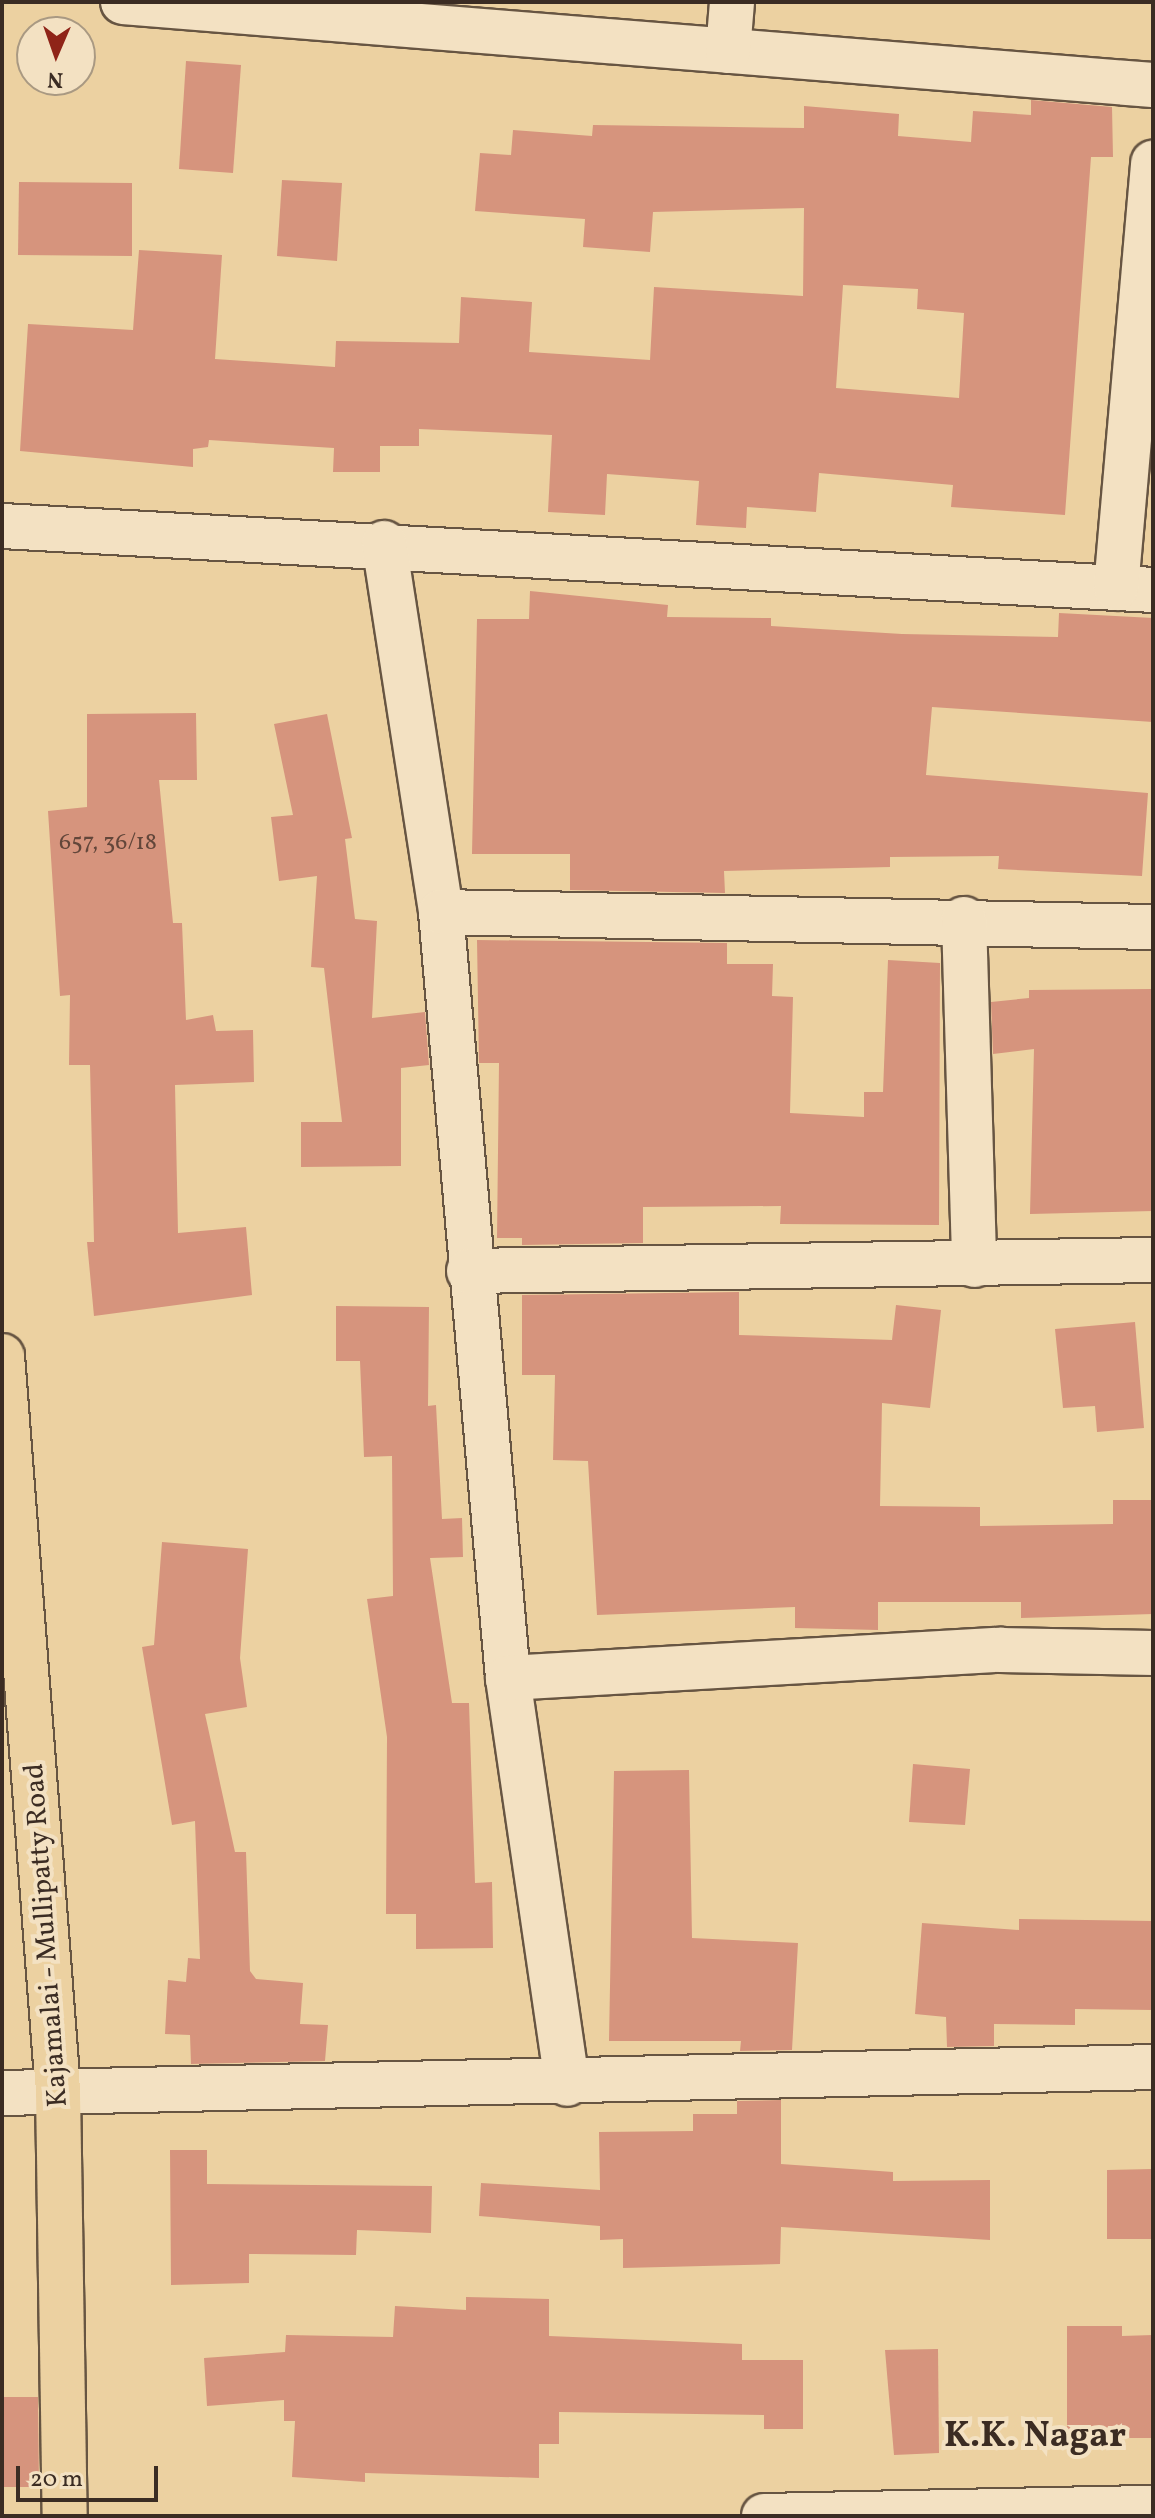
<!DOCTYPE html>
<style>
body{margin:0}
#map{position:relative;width:1155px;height:2518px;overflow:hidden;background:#ecd1a1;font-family:Vollkorn,serif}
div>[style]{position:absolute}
.building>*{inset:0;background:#d6947d}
.roads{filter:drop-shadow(2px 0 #675542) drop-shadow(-2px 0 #675542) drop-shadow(0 2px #675542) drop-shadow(0 -2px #675542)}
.minor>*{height:44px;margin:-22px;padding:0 22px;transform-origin:22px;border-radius:22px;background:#f3e1c2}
.major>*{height:44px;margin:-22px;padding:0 22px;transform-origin:22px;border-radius:22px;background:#ecd1a1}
span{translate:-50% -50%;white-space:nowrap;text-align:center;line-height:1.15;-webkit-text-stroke:8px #f3e1c2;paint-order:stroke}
.number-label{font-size:24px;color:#62463a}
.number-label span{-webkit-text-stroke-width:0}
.street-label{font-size:28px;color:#3b2c23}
.district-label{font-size:36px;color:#3b2c23;font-weight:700}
.frame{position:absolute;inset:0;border:4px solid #3b2c23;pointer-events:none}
.north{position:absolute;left:16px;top:16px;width:80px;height:80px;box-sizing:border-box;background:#f3e1c2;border:2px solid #a99982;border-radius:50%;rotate:182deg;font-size:22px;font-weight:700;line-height:32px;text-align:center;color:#3b2c23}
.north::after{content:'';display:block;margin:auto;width:28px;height:36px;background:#8f2418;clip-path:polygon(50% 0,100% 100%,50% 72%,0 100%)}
.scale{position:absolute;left:16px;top:2466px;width:142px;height:36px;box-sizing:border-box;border:4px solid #3b2c23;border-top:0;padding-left:10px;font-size:24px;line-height:28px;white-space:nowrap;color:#3b2c23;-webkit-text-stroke:6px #f3e1c2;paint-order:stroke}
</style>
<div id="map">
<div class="building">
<div style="clip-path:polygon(186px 61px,241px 65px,233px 173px,179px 169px)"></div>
<div style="clip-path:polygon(evenodd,1031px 100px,1112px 107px,1113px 157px,1091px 157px,1065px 515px,951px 507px,953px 485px,819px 473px,816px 512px,747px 507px,746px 528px,696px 525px,699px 481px,607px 474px,605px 515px,548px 512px,552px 435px,419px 429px,419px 446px,380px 446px,380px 472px,333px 472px,334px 448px,209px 440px,208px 447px,193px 449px,193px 467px,20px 451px,28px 324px,133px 330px,139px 250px,222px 255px,215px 359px,335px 367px,336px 341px,459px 343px,461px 297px,532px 302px,529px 352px,650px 360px,654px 287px,803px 296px,804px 208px,653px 212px,650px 252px,583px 247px,585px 219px,475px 211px,480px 153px,511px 155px,513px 130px,592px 136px,593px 125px,804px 128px,804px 106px,899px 114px,898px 136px,971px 142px,973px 111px,1031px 115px,1031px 100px,843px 285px,918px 289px,917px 309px,964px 313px,959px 398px,836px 388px,843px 285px)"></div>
<div style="clip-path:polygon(282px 180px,342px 183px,337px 261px,277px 256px)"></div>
<div style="clip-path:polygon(19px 182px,132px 183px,132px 256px,18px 255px)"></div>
<div style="clip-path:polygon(530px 591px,668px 605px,667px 617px,771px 618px,771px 626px,902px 634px,1058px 637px,1059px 613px,1153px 618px,1153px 722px,932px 707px,926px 775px,1148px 793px,1142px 876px,998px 869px,999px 856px,890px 857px,890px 867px,724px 871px,725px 893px,570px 890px,570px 854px,472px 854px,477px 619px,529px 619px)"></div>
<div style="clip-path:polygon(196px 713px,197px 780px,159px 780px,173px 923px,182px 923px,186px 1020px,213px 1015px,216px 1031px,253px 1030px,254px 1082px,175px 1085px,178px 1233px,246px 1227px,252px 1295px,94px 1316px,87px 1242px,94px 1242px,90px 1065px,69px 1065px,70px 995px,60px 996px,48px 811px,87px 807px,87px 714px)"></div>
<div style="clip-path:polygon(327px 714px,352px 838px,345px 839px,355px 919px,377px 921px,372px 1018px,425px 1012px,429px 1065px,401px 1068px,401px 1166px,301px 1167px,301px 1122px,342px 1122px,324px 968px,311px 967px,317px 876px,279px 881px,271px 817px,293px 815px,274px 724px)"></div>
<div style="clip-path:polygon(477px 940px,727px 943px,727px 964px,773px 964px,772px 996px,793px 997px,790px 1113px,864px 1117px,864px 1092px,883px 1092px,888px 960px,940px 963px,939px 1225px,780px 1224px,781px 1206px,643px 1207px,643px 1243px,522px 1245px,522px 1238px,497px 1238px,499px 1063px,479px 1063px)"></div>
<div style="clip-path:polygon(1153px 989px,1153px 1211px,1030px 1214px,1034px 1049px,993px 1054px,991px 1002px,1029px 998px,1029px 990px)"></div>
<div style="clip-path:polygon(739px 1292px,739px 1335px,892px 1340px,896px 1305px,941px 1310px,930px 1408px,882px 1403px,880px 1506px,980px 1507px,980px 1526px,1113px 1524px,1113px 1500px,1153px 1500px,1153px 1614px,1021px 1618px,1021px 1602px,878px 1602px,878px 1630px,795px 1628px,795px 1607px,597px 1615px,588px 1461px,553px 1460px,555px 1375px,522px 1375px,522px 1295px)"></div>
<div style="clip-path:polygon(336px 1306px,429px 1307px,428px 1406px,436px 1405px,442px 1519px,462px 1518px,463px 1557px,430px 1558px,452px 1703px,469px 1703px,475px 1883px,492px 1882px,493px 1948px,416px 1949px,416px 1914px,386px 1914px,387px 1737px,367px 1599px,393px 1596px,392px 1456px,364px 1457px,360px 1361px,336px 1361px)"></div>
<div style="clip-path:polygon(1135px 1322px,1144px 1428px,1097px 1432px,1095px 1406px,1063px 1408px,1055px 1329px)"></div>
<div style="clip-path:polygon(162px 1542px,248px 1549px,240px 1658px,247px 1707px,205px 1714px,235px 1852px,246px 1852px,250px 1971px,256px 1979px,303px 1983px,300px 2024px,328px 2025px,325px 2061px,191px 2064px,190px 2035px,165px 2034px,168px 1980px,186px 1982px,188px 1958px,200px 1959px,195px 1821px,172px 1825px,142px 1647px,154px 1645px)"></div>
<div style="clip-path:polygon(913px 1764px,970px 1769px,965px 1825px,909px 1822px)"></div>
<div style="clip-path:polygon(689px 1770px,692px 1938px,798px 1943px,792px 2050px,740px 2051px,741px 2041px,609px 2041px,614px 1771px)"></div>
<div style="clip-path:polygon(1019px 1919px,1153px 1921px,1153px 2010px,1075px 2009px,1075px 2025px,994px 2024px,994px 2046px,947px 2047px,946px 2017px,915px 2014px,922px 1923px,1019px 1930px)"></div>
<div style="clip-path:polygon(781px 2100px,781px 2164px,893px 2172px,893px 2181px,990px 2180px,990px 2240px,781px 2227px,780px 2264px,623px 2268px,623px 2239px,600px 2240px,600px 2226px,479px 2216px,481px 2183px,600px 2190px,599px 2132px,693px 2131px,693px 2114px,737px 2114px,737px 2101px)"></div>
<div style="clip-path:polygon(170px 2150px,207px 2150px,207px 2184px,432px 2186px,431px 2233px,357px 2230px,356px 2255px,249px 2254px,249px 2283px,171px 2285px)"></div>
<div style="clip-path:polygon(1153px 2169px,1153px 2239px,1107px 2239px,1107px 2170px)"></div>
<div style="clip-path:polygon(466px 2297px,549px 2299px,549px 2336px,742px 2344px,742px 2360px,803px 2360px,803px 2429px,764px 2429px,764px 2415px,559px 2412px,559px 2444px,539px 2444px,539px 2478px,365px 2473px,365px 2482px,292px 2477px,295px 2421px,284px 2421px,284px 2400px,207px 2406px,204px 2358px,285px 2352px,286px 2335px,393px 2337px,395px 2306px,466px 2310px)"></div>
<div style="clip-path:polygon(1067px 2326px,1122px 2326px,1122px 2336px,1153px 2335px,1153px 2438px,1067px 2438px)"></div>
<div style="clip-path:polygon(938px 2349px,939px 2453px,894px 2455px,885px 2350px)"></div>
<div style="clip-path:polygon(2px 2397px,38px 2397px,39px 2487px,2px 2487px)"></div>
</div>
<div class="roads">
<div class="minor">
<div style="left:123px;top:2px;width:1033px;rotate:4.61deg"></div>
<div style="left:728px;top:51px;width:49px;rotate:-85.3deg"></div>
<div style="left:2px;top:526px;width:1153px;rotate:3.18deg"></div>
<div style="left:384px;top:543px;width:373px;rotate:81.2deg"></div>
<div style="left:441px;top:912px;width:769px;rotate:85deg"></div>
<div style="left:508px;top:1678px;width:410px;rotate:81.7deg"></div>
<div style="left:1116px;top:588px;width:427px;rotate:-85deg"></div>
<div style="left:441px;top:912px;width:712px;rotate:1.21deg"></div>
<div style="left:964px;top:919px;width:346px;rotate:88.3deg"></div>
<div style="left:469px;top:1271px;width:684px;rotate:-0.92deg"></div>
<div style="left:508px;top:1678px;width:493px;rotate:-3.3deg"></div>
<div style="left:1000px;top:1650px;width:153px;rotate:1.1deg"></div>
<div style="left:2px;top:2093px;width:1151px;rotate:-1.29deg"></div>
<div style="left:764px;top:2516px;width:389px;rotate:-1.2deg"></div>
</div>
<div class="major">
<div style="left:2px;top:1356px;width:737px;rotate:85.64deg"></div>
<div style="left:58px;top:2091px;width:425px;rotate:89.1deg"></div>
</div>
</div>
<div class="number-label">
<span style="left:108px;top:844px">657, 36/18</span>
</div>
<div class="street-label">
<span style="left:47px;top:1935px;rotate:-94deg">Kajamalai - Mullipatty Road</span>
</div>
<div class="district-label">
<span style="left:1035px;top:2438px">K.K. Nagar</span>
</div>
<div class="frame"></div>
<div class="north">N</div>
<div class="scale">20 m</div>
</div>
